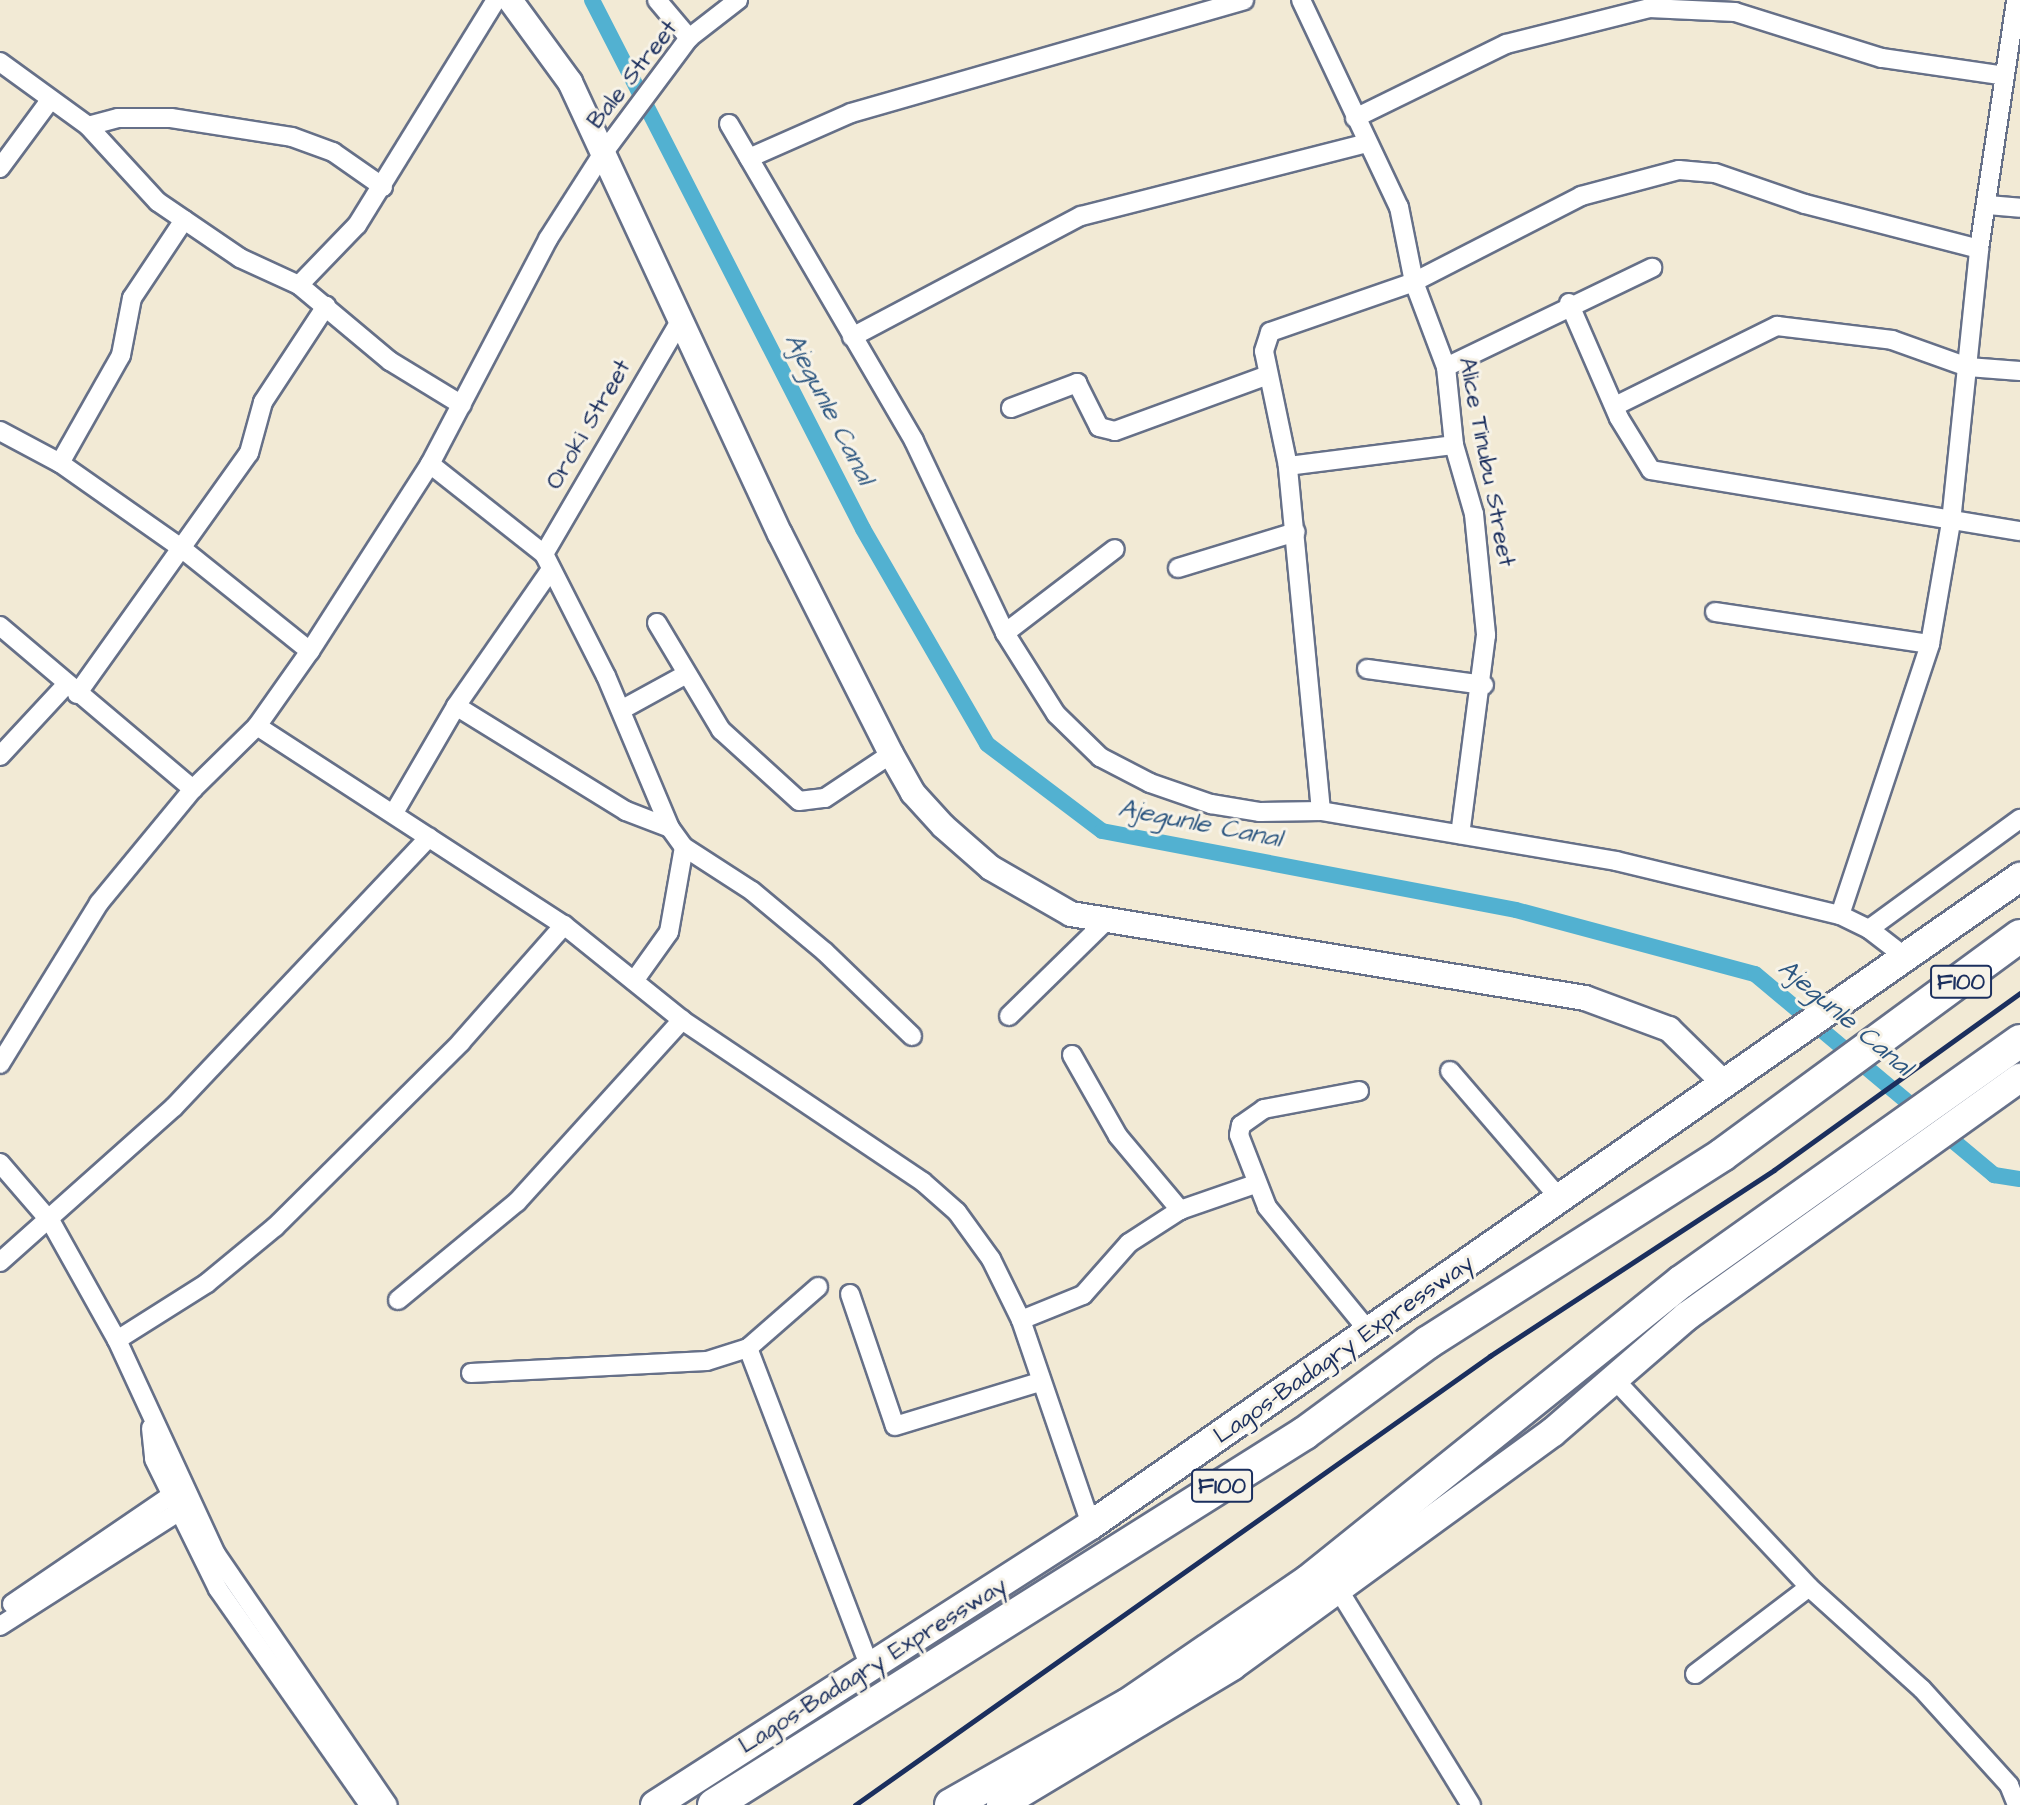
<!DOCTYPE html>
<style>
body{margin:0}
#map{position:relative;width:2020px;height:1805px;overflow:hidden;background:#f2ead5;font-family:"Architects Daughter",sans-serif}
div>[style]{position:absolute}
.canal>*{height:16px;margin:-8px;padding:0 8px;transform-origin:8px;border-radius:8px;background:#52b1d1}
.roads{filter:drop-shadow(2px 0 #667088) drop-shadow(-2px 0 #667088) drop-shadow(0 2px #667088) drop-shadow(0 -2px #667088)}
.street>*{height:18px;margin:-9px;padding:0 9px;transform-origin:9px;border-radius:9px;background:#fff}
.secondary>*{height:24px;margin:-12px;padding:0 12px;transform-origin:12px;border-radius:12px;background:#fff}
.primary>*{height:28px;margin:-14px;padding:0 14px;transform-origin:14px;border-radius:14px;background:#fff}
.highway>*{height:32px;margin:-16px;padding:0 16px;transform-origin:16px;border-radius:16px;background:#fff}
.rail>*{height:4.5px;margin:-2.25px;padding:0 2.25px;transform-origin:2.25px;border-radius:2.25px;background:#1b2f5e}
span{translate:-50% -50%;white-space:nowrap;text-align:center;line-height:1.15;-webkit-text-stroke:6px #f7f3e8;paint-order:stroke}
.shield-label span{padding:2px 5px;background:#f7f3e8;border:2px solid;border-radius:5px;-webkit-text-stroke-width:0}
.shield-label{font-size:23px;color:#1b2f5e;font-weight:700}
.street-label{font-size:24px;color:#1b2f5e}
.water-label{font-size:26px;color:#2c5680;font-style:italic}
</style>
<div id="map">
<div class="canal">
<div style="left:592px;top:0;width:594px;rotate:62.87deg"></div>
<div style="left:863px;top:529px;width:248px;rotate:60deg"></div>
<div style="left:987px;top:744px;width:144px;rotate:37.1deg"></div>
<div style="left:1102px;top:831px;width:421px;rotate:10.8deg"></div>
<div style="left:1516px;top:910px;width:247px;rotate:15deg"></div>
<div style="left:1755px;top:974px;width:218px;rotate:40deg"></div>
<div style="left:1939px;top:1129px;width:72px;rotate:39.9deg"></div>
<div style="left:1994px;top:1175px;width:26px;rotate:9deg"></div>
</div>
<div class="roads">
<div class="street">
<div style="left:657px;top:0;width:50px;rotate:49.9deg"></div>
<div style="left:1301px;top:0;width:229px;rotate:64.7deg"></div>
<div style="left:1399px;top:207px;width:76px;rotate:78.7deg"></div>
<div style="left:1414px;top:282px;width:91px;rotate:69.4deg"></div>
<div style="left:1446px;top:367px;width:78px;rotate:84.1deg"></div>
<div style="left:1454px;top:445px;width:72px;rotate:73.8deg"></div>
<div style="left:1474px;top:514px;width:122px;rotate:84.3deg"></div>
<div style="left:1486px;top:635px;width:201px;rotate:97.4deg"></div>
<div style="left:0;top:62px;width:109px;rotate:36deg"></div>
<div style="left:88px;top:126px;width:103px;rotate:47.4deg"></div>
<div style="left:158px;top:202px;width:99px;rotate:34.3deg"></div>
<div style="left:240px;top:258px;width:65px;rotate:24.6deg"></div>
<div style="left:299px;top:285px;width:119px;rotate:39.9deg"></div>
<div style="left:390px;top:361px;width:84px;rotate:31.4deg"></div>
<div style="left:1355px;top:118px;width:168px;rotate:-26.1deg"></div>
<div style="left:1506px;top:44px;width:147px;rotate:-14.1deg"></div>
<div style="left:1649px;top:8px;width:86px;rotate:2.7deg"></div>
<div style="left:1735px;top:12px;width:154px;rotate:17.4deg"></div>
<div style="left:1882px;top:58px;width:124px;rotate:8.3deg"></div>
<div style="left:729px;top:124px;width:367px;rotate:59.7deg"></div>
<div style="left:914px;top:441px;width:212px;rotate:64.6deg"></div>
<div style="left:1005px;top:633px;width:96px;rotate:57.8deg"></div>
<div style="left:1056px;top:714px;width:62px;rotate:44.3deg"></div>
<div style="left:1100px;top:757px;width:56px;rotate:27.5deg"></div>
<div style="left:1150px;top:783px;width:65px;rotate:19deg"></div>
<div style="left:1211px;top:804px;width:50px;rotate:9.3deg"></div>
<div style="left:1260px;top:812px;width:61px;rotate:-0.9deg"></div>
<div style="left:1321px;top:811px;width:299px;rotate:9.6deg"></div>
<div style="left:1616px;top:861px;width:230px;rotate:13.6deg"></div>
<div style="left:1840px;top:915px;width:32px;rotate:26deg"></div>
<div style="left:1869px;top:929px;width:187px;rotate:-36.1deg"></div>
<div style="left:88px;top:126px;width:31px;rotate:-15deg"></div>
<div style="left:118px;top:118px;width:53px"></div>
<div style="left:171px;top:118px;width:122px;rotate:8.9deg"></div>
<div style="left:292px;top:137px;width:44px;rotate:20.1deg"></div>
<div style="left:333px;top:152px;width:61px;rotate:35deg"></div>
<div style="left:749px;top:158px;width:111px;rotate:-23.8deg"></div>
<div style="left:851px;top:113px;width:409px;rotate:-16deg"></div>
<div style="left:0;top:168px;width:81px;rotate:-53.6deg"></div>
<div style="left:1988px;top:205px;width:32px;rotate:5deg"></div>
<div style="left:299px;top:285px;width:83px;rotate:-46deg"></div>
<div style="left:357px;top:225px;width:264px;rotate:-58.3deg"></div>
<div style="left:1569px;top:303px;width:125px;rotate:66.5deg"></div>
<div style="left:1619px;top:418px;width:61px;rotate:58.4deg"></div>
<div style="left:1651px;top:470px;width:374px;rotate:9.4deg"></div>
<div style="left:852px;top:337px;width:259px;rotate:-27.9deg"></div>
<div style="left:1081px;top:216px;width:292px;rotate:-14.3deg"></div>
<div style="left:1446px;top:367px;width:229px;rotate:-25.7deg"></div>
<div style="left:1615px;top:406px;width:181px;rotate:-26.3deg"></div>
<div style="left:1777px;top:326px;width:116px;rotate:6.9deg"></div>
<div style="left:1892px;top:340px;width:81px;rotate:19.6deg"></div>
<div style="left:1968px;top:367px;width:52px;rotate:4.4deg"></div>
<div style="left:1011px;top:408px;width:71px;rotate:-20.7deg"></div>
<div style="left:1077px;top:383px;width:49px;rotate:63.4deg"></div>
<div style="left:1099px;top:427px;width:16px;rotate:14deg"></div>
<div style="left:1115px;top:431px;width:163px;rotate:-20.1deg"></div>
<div style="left:0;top:431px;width:68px;rotate:28.1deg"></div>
<div style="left:60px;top:463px;width:153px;rotate:35.1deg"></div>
<div style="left:185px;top:551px;width:160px;rotate:38.7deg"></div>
<div style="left:60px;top:463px;width:124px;rotate:-60.5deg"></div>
<div style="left:121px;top:355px;width:58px;rotate:-79.1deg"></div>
<div style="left:132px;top:298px;width:94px;rotate:-56.3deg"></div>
<div style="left:430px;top:464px;width:145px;rotate:38.3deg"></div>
<div style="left:544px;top:554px;width:137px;rotate:63.1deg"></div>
<div style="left:606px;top:676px;width:165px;rotate:67.2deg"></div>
<div style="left:1288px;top:466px;width:167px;rotate:-7.2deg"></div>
<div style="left:544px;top:554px;width:270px;rotate:-59.7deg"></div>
<div style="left:1178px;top:568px;width:123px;rotate:-17deg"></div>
<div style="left:1715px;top:612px;width:217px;rotate:8.5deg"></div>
<div style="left:657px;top:623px;width:125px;rotate:59.1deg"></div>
<div style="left:721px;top:730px;width:105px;rotate:42.3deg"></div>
<div style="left:799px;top:801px;width:26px;rotate:-7deg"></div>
<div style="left:825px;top:798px;width:79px;rotate:-33.7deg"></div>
<div style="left:0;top:626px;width:253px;rotate:40.2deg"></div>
<div style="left:1005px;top:633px;width:138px;rotate:-37.4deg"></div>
<div style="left:1367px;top:669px;width:118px;rotate:7.8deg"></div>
<div style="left:77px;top:694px;width:296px;rotate:-54.5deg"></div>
<div style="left:249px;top:453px;width:53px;rotate:-74.6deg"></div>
<div style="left:263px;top:402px;width:115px;rotate:-56.7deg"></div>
<div style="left:456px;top:706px;width:200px;rotate:31.7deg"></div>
<div style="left:626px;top:811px;width:47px;rotate:21.1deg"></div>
<div style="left:670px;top:828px;width:24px;rotate:54deg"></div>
<div style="left:684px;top:847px;width:81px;rotate:32.9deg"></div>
<div style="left:752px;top:891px;width:95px;rotate:39.9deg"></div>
<div style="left:825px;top:952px;width:121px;rotate:44deg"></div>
<div style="left:621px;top:710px;width:73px;rotate:-28.7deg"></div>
<div style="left:257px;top:726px;width:366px;rotate:33deg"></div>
<div style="left:564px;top:925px;width:151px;rotate:38.8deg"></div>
<div style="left:682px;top:1020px;width:290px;rotate:33.9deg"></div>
<div style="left:923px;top:1182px;width:45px;rotate:41.4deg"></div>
<div style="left:957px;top:1212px;width:58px;rotate:54.1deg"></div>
<div style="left:991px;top:1259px;width:68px;rotate:63.8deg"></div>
<div style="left:1021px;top:1320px;width:217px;rotate:71.1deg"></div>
<div style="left:0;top:756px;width:96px;rotate:-47.1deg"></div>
<div style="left:395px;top:811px;width:121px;rotate:-59.8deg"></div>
<div style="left:456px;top:706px;width:165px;rotate:-55.2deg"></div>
<div style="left:1321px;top:811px;width:347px;rotate:-95.5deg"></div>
<div style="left:1288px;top:466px;width:117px;rotate:-101.8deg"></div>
<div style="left:1264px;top:351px;width:20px;rotate:-72deg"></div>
<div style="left:1270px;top:332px;width:152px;rotate:-19.1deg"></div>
<div style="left:1414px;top:282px;width:188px;rotate:-27.2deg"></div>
<div style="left:1581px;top:196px;width:101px;rotate:-14.9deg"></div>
<div style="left:1679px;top:170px;width:36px;rotate:5deg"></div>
<div style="left:1715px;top:173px;width:95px;rotate:19deg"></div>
<div style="left:1805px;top:204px;width:180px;rotate:14.5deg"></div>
<div style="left:1840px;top:915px;width:286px;rotate:-71.6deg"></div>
<div style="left:1930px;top:644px;width:124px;rotate:-80.2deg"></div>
<div style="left:1951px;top:522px;width:274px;rotate:-84.1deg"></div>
<div style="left:1979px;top:249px;width:252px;rotate:-81.5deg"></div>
<div style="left:1869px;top:929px;width:44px;rotate:37.6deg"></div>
<div style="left:634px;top:981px;width:60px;rotate:-54.5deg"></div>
<div style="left:669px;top:932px;width:86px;rotate:-80deg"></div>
<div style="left:1009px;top:1016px;width:133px;rotate:-44.4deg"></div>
<div style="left:1072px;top:1055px;width:93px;rotate:60.4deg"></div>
<div style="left:1118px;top:1136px;width:97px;rotate:50deg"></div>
<div style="left:0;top:1064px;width:189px;rotate:-58.4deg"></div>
<div style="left:99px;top:903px;width:148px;rotate:-50.5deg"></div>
<div style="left:193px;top:789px;width:90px;rotate:-44.5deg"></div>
<div style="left:257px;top:726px;width:92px;rotate:-54.8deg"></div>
<div style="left:310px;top:651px;width:222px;rotate:-57.3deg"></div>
<div style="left:430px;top:464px;width:254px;rotate:-62.3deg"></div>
<div style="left:548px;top:239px;width:98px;rotate:-57.4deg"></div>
<div style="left:601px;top:156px;width:147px;rotate:-53.3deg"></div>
<div style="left:689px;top:38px;width:62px;rotate:-37.8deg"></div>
<div style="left:1450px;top:1071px;width:169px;rotate:49.3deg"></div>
<div style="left:1359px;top:1091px;width:97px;rotate:169.3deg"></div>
<div style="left:1264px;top:1109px;width:28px;rotate:145deg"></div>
<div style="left:1241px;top:1125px;width:10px;rotate:101deg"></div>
<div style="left:1239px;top:1135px;width:77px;rotate:68.7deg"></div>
<div style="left:1267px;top:1207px;width:164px;rotate:50.7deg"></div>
<div style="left:0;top:1163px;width:78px;rotate:49.2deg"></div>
<div style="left:51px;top:1222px;width:135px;rotate:60.8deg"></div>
<div style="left:117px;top:1340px;width:236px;rotate:65.2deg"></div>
<div style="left:216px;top:1554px;width:304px;rotate:55.6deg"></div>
<div style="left:0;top:1262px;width:233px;rotate:-41.7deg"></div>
<div style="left:174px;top:1107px;width:371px;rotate:-46.6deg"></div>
<div style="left:850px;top:1294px;width:139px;rotate:71.2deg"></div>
<div style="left:895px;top:1426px;width:152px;rotate:-16.9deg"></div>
<div style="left:398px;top:1300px;width:154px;rotate:-39.5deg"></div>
<div style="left:517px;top:1202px;width:246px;rotate:-47.8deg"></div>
<div style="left:1021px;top:1320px;width:67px;rotate:-22deg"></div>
<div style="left:1083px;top:1295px;width:69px;rotate:-48.5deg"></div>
<div style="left:1129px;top:1243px;width:61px;rotate:-32.9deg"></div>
<div style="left:1180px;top:1210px;width:79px;rotate:-19.1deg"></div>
<div style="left:117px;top:1340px;width:107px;rotate:-32.3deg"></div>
<div style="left:207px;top:1283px;width:88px;rotate:-39.5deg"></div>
<div style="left:275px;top:1227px;width:262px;rotate:-44.8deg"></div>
<div style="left:461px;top:1042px;width:156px;rotate:-48.6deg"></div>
<div style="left:748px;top:1348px;width:342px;rotate:69.1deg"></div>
<div style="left:471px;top:1373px;width:236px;rotate:-2.9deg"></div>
<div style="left:707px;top:1361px;width:43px;rotate:-17.6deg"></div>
<div style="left:748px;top:1348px;width:93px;rotate:-41.1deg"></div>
<div style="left:1614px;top:1379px;width:285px;rotate:46.8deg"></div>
<div style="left:1809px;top:1587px;width:152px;rotate:42.1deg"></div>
<div style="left:1922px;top:1689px;width:130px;rotate:47.8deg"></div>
<div style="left:2009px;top:1785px;width:22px;rotate:68deg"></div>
<div style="left:151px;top:1428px;width:31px;rotate:84deg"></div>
<div style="left:154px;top:1459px;width:145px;rotate:63.8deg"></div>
<div style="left:218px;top:1589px;width:264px;rotate:55deg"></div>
<div style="left:1338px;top:1589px;width:254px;rotate:58.4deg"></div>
<div style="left:12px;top:1604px;width:202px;rotate:-34.3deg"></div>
<div style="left:0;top:1626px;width:221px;rotate:-32.6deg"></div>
<div style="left:1695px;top:1674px;width:143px;rotate:-37.3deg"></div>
</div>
<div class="secondary">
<div style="left:510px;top:0;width:102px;rotate:53.8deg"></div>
<div style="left:570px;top:82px;width:498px;rotate:65.1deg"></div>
<div style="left:780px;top:534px;width:246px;rotate:63.2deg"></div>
<div style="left:891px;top:754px;width:45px;rotate:60.6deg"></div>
<div style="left:913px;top:793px;width:45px;rotate:47.7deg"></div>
<div style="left:943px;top:826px;width:64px;rotate:41.2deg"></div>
<div style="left:991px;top:868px;width:92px;rotate:29.9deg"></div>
<div style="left:1071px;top:914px;width:521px;rotate:9.28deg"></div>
<div style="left:1585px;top:998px;width:90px;rotate:20.3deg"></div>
<div style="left:1669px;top:1029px;width:74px;rotate:44.5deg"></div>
</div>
<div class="primary">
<div style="left:655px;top:1805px;width:518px;rotate:-32.71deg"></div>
<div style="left:1091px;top:1525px;width:1133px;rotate:-34.9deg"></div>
<div style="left:1001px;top:1805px;width:270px;rotate:-31deg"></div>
<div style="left:1232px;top:1666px;width:397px;rotate:-36.1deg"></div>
<div style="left:1553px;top:1432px;width:177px;rotate:-40.9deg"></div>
<div style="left:1687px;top:1316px;width:409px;rotate:-35.6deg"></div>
</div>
<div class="highway">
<div style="left:714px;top:1805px;width:698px;rotate:-32.19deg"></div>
<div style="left:1305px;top:1433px;width:152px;rotate:-36.4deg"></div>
<div style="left:1427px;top:1343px;width:350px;rotate:-32.5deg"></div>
<div style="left:1722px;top:1155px;width:370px;rotate:-36.3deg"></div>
<div style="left:951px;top:1805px;width:203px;rotate:-29.5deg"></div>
<div style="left:1128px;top:1705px;width:219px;rotate:-34.4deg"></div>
<div style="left:1309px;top:1581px;width:477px;rotate:-38.8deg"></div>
<div style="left:1681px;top:1282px;width:416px;rotate:-35.4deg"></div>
</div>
</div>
<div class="rail">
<div style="left:855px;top:1805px;width:778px;rotate:-35.26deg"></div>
<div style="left:1490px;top:1356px;width:339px;rotate:-33.2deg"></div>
<div style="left:1774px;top:1170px;width:303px;rotate:-35.7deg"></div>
</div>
<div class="shield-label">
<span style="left:1961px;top:982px">F100</span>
<span style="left:1222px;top:1486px">F100</span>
</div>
<div class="street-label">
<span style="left:633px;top:75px;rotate:-52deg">Bale Street</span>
<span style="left:589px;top:425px;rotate:-60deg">Oroki Street</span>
<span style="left:1486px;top:462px;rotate:79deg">Alice Tinubu Street</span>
<span style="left:1344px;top:1350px;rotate:-35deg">Lagos-Badagry Expressway</span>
<span style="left:873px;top:1666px;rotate:-32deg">Lagos-Badagry Expressway</span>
</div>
<div class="water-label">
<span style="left:829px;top:409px;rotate:63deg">Ajegunle Canal</span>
<span style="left:1200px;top:824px;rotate:11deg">Ajegunle Canal</span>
<span style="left:1845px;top:1018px;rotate:40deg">Ajegunle Canal</span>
</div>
</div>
